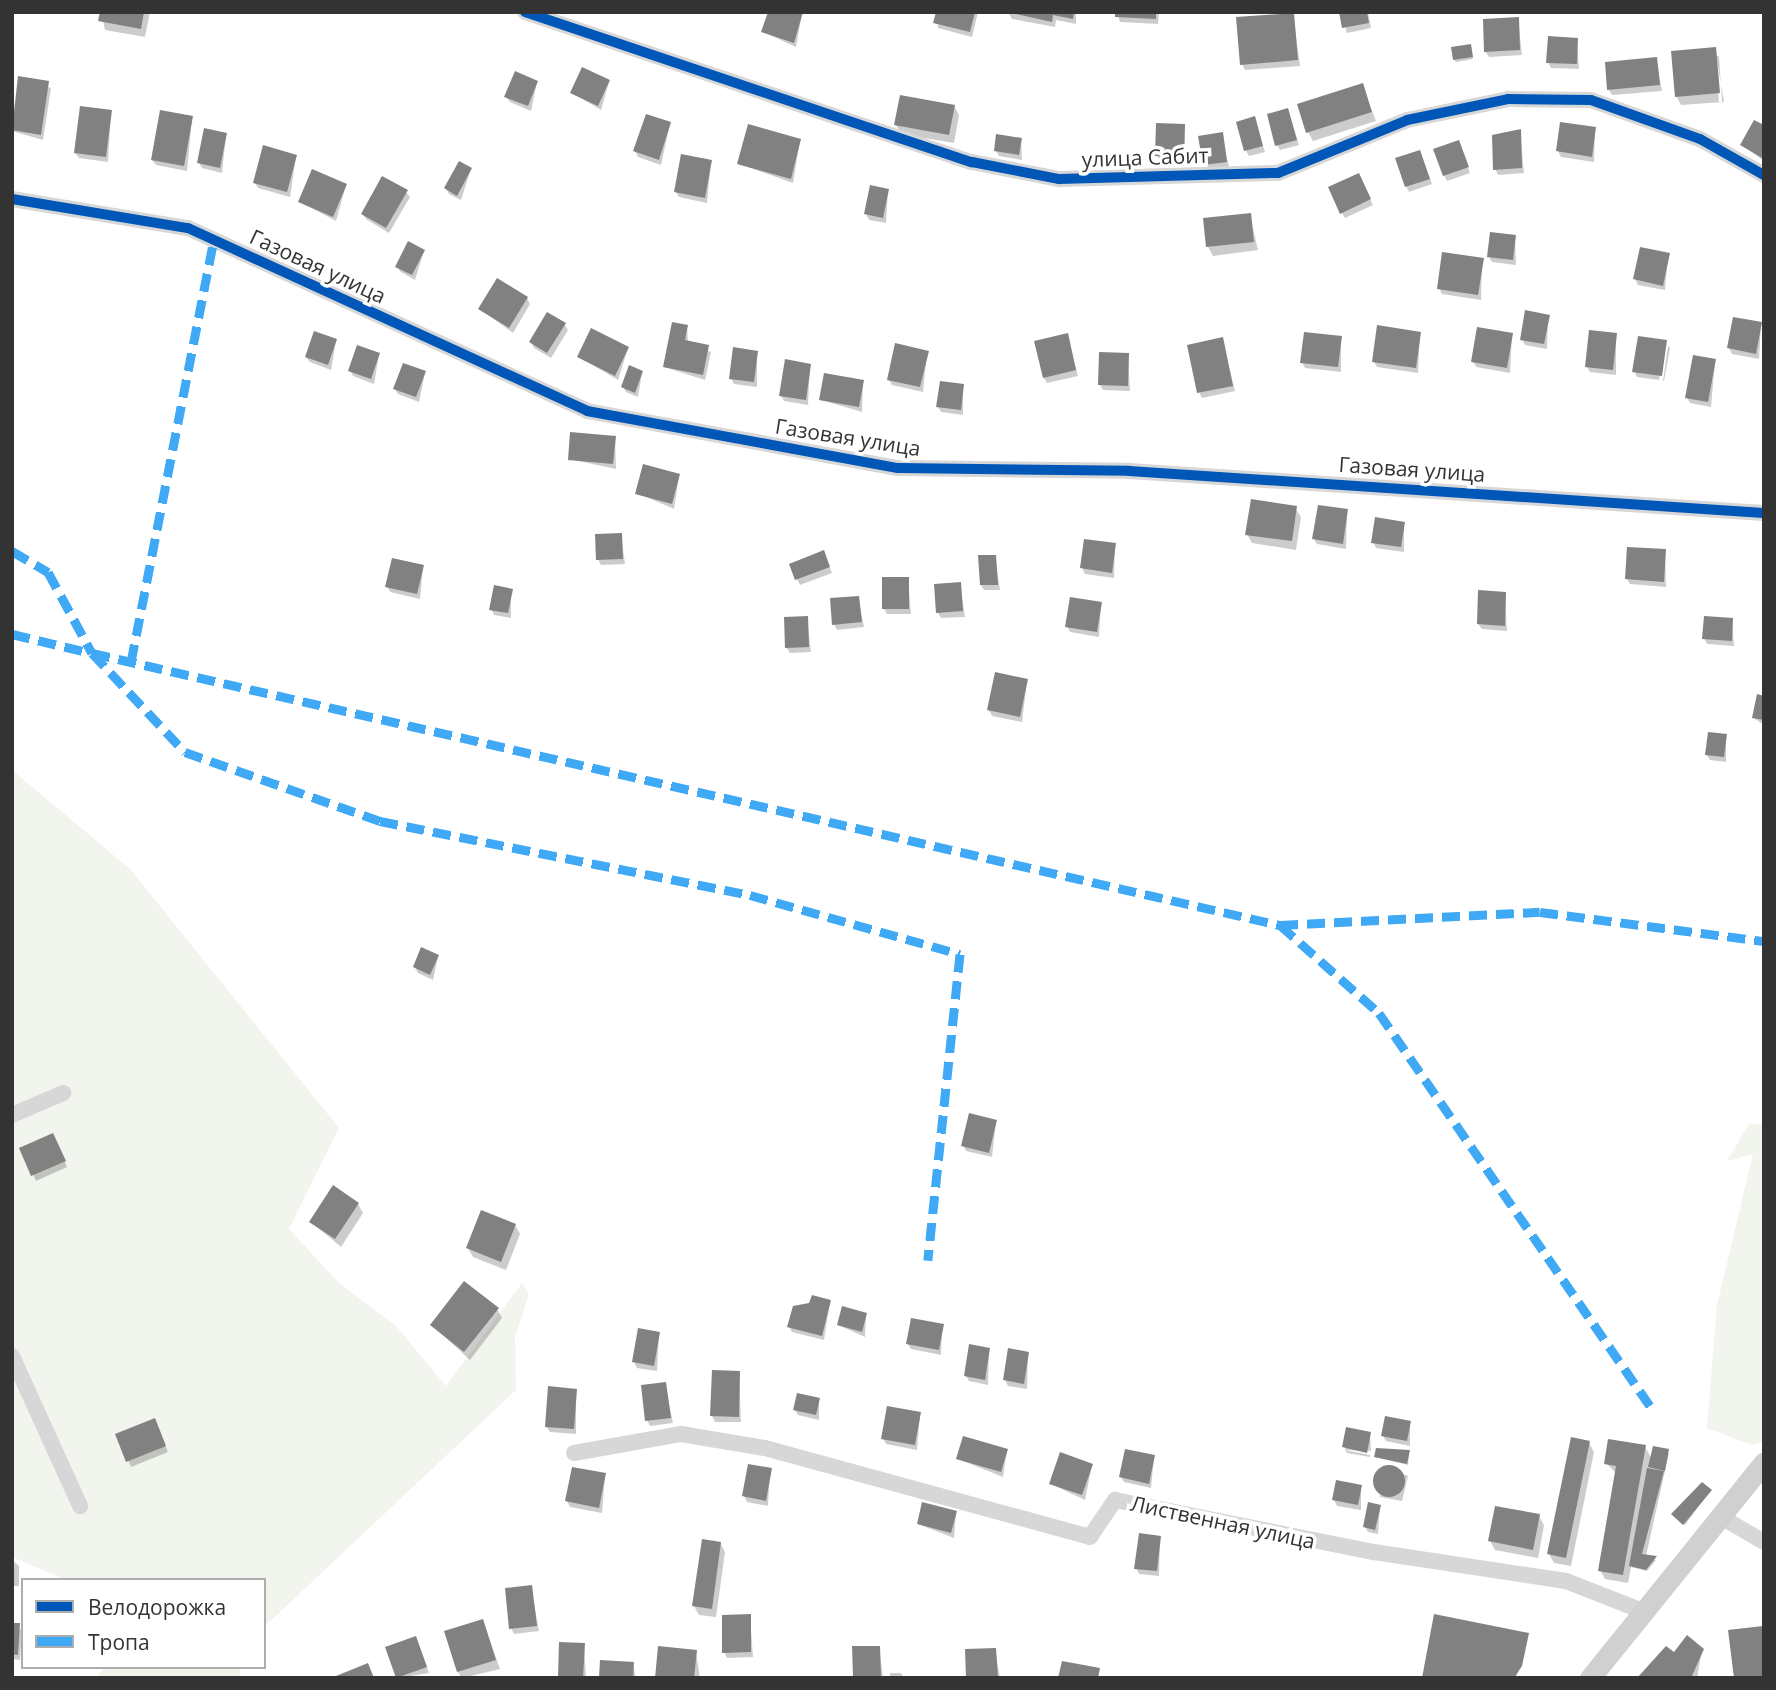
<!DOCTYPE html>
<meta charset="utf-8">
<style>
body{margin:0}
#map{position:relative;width:1776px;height:1690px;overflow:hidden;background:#fff;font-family:"Open Sans",sans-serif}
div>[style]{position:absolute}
.green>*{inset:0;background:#f1f5ed}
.shadow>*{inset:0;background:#0003}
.building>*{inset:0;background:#818181}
.round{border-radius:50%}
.street>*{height:16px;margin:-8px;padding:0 8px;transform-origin:8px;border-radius:8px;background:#d7d7d7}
.secondary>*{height:21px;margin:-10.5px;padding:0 10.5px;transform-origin:10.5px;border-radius:10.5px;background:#d0d0d0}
.quiet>*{height:9px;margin-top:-4.5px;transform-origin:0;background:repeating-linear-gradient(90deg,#3fa9f5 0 18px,transparent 0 27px)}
.cycleway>*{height:10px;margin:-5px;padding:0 5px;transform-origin:5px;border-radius:5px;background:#0057b8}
span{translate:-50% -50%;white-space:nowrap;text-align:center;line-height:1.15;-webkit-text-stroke:7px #fff;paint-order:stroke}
.street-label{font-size:21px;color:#333}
.frame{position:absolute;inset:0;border:14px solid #333;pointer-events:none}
.legend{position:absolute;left:21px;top:1578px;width:245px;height:91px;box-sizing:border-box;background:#fff;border:2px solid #adadad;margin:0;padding:9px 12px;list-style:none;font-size:21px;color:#333}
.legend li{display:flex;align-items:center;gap:14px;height:35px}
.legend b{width:35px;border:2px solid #adadad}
</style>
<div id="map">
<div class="green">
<div style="clip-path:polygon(12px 770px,130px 869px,339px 1128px,289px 1229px,339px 1283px,396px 1326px,446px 1386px,522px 1283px,529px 1294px,515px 1337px,516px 1390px,264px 1627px,264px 1580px,66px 1580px,12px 1557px)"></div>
<div style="clip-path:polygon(1749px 1124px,1764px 1124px,1764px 1441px,1752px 1445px,1707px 1428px,1717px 1305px,1753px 1154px,1727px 1161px)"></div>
<div style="clip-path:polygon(104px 1667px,239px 1667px,241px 1678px,96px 1678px)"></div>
</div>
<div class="shadow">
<div style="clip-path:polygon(101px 12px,150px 12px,145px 37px,105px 30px)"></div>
<div style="clip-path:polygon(938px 12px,978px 12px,972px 37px,938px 28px)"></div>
<div style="clip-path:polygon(1008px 12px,1076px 12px,1076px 24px,1056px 20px,1055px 27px,1012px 19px)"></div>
<div style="clip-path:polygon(1117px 12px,1159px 12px,1158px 24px,1120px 22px)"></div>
<div style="clip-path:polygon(1341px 12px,1368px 12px,1371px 28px,1347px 33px)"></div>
<div style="clip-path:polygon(802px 13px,796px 47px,763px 32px)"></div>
<div style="clip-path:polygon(1293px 14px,1300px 66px,1245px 70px,1242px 64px)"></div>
<div style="clip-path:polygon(1518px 19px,1522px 55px,1489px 57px,1485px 51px)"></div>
<div style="clip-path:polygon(1577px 39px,1579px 69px,1551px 68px,1548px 62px)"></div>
<div style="clip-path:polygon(1470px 46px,1473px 59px,1456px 62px,1454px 60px)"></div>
<div style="clip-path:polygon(evenodd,1715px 49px,1724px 102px,1681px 105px,1676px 96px,1715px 49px,1715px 56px,1719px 56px,1722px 102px,1719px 102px,1715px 56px)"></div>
<div style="clip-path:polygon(1656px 58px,1662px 91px,1612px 95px,1609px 90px)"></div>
<div style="clip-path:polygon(19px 78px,51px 88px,43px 140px,12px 131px)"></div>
<div style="clip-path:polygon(537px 82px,531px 111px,510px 102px,506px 97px)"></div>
<div style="clip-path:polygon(609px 82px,601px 110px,572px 93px)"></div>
<div style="clip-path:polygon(1362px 85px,1376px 121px,1313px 141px,1308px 132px)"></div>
<div style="clip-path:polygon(954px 106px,959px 115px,954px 143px,901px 134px,896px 125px)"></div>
<div style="clip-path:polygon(1288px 110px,1299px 145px,1280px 150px,1277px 145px)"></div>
<div style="clip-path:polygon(111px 112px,108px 162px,79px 158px,75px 153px)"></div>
<div style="clip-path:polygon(192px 118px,187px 171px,156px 165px,152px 160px)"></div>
<div style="clip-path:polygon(1254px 118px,1265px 152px,1249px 156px,1246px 151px)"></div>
<div style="clip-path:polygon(670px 124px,661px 165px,638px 157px,635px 151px)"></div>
<div style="clip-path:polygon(1184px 126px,1186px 162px,1160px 161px,1157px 155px)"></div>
<div style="clip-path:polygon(1764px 127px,1764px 161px,1742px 145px)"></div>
<div style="clip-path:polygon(1595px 129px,1594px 162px,1561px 157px,1558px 151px)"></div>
<div style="clip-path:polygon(1520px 131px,1524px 173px,1498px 175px,1495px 169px)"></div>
<div style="clip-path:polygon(1222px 134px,1229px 167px,1208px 170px,1200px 137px)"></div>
<div style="clip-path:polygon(226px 135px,222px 173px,202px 168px,199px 163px)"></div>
<div style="clip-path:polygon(1021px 139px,1022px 160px,999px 156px,996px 151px)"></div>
<div style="clip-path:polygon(800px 140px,793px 183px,739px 164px)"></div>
<div style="clip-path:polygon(1461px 148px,1470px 173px,1447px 181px,1444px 175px)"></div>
<div style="clip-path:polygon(1420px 152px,1432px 184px,1409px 192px,1406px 186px)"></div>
<div style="clip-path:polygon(296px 156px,290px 197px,258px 188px,255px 183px)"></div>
<div style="clip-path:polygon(711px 161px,707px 203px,679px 197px,676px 192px)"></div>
<div style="clip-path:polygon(471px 169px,461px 200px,449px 194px,446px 188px)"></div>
<div style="clip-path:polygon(1361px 181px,1373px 205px,1345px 218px,1342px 213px)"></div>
<div style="clip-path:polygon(346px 185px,336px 221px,300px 202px)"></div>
<div style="clip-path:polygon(888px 191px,886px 223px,869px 220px,866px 214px)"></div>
<div style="clip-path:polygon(406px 192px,410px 197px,389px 233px,366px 219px,363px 214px)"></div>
<div style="clip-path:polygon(1250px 215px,1258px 250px,1213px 256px,1208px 247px)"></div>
<div style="clip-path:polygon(1515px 236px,1516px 265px,1492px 262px,1489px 257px)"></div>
<div style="clip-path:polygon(424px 251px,415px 280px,401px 272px,397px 267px)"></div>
<div style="clip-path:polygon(1668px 255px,1665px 290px,1638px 285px,1635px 279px)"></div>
<div style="clip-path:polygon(1482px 260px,1481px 300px,1442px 294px,1439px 288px)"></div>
<div style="clip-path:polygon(527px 298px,530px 304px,513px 333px,480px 309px)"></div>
<div style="clip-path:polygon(1548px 316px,1547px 349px,1525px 345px,1522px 339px)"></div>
<div style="clip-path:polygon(564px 324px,568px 330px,551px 358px,534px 348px,531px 342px)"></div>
<div style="clip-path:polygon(1761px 324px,1759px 359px,1732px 354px,1729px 348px)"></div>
<div style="clip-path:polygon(687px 327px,688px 342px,711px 352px,705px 380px,664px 367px)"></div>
<div style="clip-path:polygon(1420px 333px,1418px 373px,1377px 367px,1374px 362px)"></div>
<div style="clip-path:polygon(1616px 334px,1616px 375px,1590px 372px,1587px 367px)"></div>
<div style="clip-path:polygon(1067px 335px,1078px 376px,1047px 383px,1044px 378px)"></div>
<div style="clip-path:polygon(1512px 335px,1510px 373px,1476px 367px,1473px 361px)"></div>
<div style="clip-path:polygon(1341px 337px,1341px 372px,1305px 368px,1302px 362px)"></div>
<div style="clip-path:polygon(1222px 339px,1235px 391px,1202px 398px,1199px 392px)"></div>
<div style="clip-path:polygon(336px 341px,331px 370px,310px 362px,306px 357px)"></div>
<div style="clip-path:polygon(1666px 342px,1659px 380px,1637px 377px,1634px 371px)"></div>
<div style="clip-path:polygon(1668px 346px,1670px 348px,1664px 381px,1663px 381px)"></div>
<div style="clip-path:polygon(628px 348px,618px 380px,579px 357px)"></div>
<div style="clip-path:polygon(757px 352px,757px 387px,734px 384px,731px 378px)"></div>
<div style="clip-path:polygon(927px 352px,923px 392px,892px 385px,889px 380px)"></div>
<div style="clip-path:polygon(379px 355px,374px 384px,353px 376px,350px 370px)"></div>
<div style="clip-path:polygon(1128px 355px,1130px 391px,1103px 390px,1100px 385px)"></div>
<div style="clip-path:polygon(1715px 361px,1711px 407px,1690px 403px,1687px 398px)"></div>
<div style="clip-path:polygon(810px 365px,808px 405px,784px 401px,781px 395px)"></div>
<div style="clip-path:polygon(642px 372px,638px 397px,626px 392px,623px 387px)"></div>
<div style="clip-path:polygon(425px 373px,419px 402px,398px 394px,395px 389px)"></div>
<div style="clip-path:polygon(863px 382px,862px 412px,821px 400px)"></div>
<div style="clip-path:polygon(963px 386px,963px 415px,941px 412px,938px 407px)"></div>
<div style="clip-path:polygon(615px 438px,616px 469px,569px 459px)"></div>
<div style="clip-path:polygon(679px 476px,674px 509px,637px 493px)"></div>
<div style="clip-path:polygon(1295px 508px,1301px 517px,1296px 550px,1252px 543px,1247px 534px)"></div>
<div style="clip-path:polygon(1347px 511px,1346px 549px,1317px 544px,1314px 539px)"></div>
<div style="clip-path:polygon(1404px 523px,1404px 552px,1376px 548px,1373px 542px)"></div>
<div style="clip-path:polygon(621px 535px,625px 564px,601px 565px,598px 559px)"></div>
<div style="clip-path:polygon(1115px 545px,1114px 578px,1085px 574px,1082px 568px)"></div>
<div style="clip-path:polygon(1665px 551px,1666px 587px,1630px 584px,1627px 579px)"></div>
<div style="clip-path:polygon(995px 556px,1000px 590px,984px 590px,981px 585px)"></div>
<div style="clip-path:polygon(826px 558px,832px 573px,800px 585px,797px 579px)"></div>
<div style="clip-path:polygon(423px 567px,420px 599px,390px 592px,387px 586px)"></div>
<div style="clip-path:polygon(908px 578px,911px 614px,887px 614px,884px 609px)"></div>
<div style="clip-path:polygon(960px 584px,965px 617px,941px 618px,938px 613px)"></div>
<div style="clip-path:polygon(511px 590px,511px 618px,494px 615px,491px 609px)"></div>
<div style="clip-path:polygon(1505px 594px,1507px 631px,1482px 629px,1478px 624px)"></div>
<div style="clip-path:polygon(858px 598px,864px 627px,837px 630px,834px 624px)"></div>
<div style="clip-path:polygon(1101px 604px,1099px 637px,1070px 632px,1067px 626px)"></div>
<div style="clip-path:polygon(807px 618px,811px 652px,790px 653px,786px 647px)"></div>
<div style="clip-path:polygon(1732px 620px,1734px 646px,1707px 644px,1704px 638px)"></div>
<div style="clip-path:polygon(1027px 681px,1022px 722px,992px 716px,989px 710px)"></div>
<div style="clip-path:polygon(1764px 697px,1764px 725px,1754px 718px)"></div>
<div style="clip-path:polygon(1726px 736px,1726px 762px,1710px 760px,1707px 755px)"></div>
<div style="clip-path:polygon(438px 957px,433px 980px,418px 973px,415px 967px)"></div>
<div style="clip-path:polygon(996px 1121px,992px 1157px,966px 1151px,963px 1145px)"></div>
<div style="clip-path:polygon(56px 1140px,67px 1167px,36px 1181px,21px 1148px)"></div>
<div style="clip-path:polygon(358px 1204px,363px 1213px,341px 1247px,311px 1222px)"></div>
<div style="clip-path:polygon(515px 1225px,520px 1234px,506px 1270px,473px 1257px,468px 1248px)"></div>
<div style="clip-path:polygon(830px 1301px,824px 1340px,792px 1332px,789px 1327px)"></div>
<div style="clip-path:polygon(497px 1309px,502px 1318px,470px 1360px,432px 1325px)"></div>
<div style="clip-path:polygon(866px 1314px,865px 1337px,838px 1325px)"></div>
<div style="clip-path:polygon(942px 1326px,941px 1355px,911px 1349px,908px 1344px)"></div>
<div style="clip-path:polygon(659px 1334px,657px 1371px,637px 1368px,634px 1362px)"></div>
<div style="clip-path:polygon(989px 1349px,988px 1385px,969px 1381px,966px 1376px)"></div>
<div style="clip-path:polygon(1028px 1353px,1027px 1389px,1008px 1386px,1005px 1380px)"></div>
<div style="clip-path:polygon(739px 1373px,741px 1422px,715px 1422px,712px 1416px)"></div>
<div style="clip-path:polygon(665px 1384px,673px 1423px,650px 1426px,647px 1420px)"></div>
<div style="clip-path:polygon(576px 1390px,576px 1434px,550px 1432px,546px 1426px)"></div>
<div style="clip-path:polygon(819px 1399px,819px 1420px,798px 1415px,795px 1410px)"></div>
<div style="clip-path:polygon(920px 1414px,917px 1450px,886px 1444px,883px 1438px)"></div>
<div style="clip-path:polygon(1410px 1423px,1410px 1446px,1386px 1441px,1383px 1436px)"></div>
<div style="clip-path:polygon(157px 1426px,168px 1452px,131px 1467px,117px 1435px)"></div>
<div style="clip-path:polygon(1347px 1429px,1370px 1434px,1371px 1451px,1345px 1450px)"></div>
<div style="clip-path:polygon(1589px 1443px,1594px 1452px,1571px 1566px,1554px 1563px,1549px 1554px)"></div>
<div style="clip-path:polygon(1645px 1447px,1652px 1459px,1669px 1453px,1646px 1556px,1656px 1560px,1647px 1571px,1631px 1567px,1628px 1583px,1605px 1579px,1600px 1570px,1616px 1473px,1606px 1463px)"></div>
<div style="clip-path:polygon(1007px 1450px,1003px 1477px,958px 1459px)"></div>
<div style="clip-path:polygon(1345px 1450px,1370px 1455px,1370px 1457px,1347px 1453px)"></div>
<div style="clip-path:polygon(1409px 1452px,1408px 1465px,1376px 1457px)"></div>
<div style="clip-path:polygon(1154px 1457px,1151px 1488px,1124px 1482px,1121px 1477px)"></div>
<div style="clip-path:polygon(1092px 1465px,1085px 1500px,1051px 1484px)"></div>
<div style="clip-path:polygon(1382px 1466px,1408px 1476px,1402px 1501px,1380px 1497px)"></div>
<div style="clip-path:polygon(770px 1470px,768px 1506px,747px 1502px,744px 1496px)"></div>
<div style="clip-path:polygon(605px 1475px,602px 1513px,570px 1507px,567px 1501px)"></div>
<div style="clip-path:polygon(1361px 1487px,1361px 1510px,1337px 1506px,1334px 1500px)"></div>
<div style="clip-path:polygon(1710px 1491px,1685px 1525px,1674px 1516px)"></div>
<div style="clip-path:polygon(1380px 1507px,1378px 1534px,1368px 1532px,1365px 1527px)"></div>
<div style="clip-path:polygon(956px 1512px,954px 1538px,918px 1524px)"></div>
<div style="clip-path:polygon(1539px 1516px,1544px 1525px,1538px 1558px,1495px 1550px,1490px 1541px)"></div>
<div style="clip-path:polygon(1160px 1538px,1159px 1576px,1139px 1574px,1136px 1568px)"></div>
<div style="clip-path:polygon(720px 1543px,725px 1552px,716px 1617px,699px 1615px,694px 1606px)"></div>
<div style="clip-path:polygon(12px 1560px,19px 1566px,19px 1586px,12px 1586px)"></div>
<div style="clip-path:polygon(531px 1587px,539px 1631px,514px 1634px,511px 1628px)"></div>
<div style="clip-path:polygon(750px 1616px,753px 1657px,727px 1658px,724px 1652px)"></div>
<div style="clip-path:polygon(483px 1621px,500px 1669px,462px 1678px,458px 1672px)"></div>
<div style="clip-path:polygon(12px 1625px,22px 1630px,20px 1660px,12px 1659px)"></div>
<div style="clip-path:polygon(1528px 1634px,1516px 1678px,1424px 1678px)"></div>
<div style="clip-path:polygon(416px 1638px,429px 1673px,398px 1678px,387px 1648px)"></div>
<div style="clip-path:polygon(584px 1645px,586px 1678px,559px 1678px)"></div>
<div style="clip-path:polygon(879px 1647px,883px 1678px,855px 1678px)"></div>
<div style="clip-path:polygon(995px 1650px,1000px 1678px,968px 1678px)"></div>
<div style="clip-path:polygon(1702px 1650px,1697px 1678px,1640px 1678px,1674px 1655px)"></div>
<div style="clip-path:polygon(696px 1652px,700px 1678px,656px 1678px)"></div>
<div style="clip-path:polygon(633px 1664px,636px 1678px,601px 1678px)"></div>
<div style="clip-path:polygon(890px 1673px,901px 1673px,904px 1678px,890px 1678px)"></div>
</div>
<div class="building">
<div style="clip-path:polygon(100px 12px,144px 12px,141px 29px,98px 21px)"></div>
<div style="clip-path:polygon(768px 12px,803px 12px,794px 43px,761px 32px)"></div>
<div style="clip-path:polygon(936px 12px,975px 12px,970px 32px,933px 23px)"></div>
<div style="clip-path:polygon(1007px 12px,1074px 12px,1073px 19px,1053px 15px,1052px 22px)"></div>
<div style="clip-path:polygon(1115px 12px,1156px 12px,1156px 19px,1115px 17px)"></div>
<div style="clip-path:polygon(1339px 12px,1367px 12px,1369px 23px,1342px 28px)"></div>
<div style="clip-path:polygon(1294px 13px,1298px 60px,1240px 65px,1236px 17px)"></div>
<div style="clip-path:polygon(1519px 17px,1520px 50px,1484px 52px,1483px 19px)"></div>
<div style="clip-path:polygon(1548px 36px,1578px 38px,1577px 64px,1546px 63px)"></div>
<div style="clip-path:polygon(1471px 44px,1473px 57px,1453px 60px,1451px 47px)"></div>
<div style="clip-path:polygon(1716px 47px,1720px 93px,1675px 97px,1671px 51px)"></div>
<div style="clip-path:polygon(1657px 57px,1660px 85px,1607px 90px,1605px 62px)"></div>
<div style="clip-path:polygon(582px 67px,610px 80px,598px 106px,570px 93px)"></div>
<div style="clip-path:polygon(515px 71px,538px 81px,528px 106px,504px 97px)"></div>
<div style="clip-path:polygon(18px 76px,49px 81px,41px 135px,12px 130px)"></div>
<div style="clip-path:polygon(1363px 83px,1372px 112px,1306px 133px,1297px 104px)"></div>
<div style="clip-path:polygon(900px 95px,955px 105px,949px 135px,894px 125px)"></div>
<div style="clip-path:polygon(80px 106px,112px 110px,106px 157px,74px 153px)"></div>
<div style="clip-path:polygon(1288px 108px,1297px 140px,1275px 146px,1267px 114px)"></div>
<div style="clip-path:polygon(160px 110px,193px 116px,184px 166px,151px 160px)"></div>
<div style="clip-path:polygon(646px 114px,671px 122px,659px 160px,633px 151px)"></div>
<div style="clip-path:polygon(1255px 116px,1263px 146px,1244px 151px,1236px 122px)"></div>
<div style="clip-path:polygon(1754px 120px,1764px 125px,1764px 159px,1740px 145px)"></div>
<div style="clip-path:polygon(1560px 122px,1596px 127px,1592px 157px,1556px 151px)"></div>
<div style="clip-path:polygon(1156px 123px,1185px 124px,1184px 157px,1155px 156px)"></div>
<div style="clip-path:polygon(748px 124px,801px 139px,791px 179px,737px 164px)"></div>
<div style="clip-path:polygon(204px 128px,227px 133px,220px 168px,197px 163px)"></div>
<div style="clip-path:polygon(1521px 129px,1522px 168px,1493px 170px,1492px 135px)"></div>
<div style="clip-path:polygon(1223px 132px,1227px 162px,1203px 165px,1198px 136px)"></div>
<div style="clip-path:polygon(996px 134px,1022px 138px,1019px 155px,994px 151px)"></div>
<div style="clip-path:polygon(1459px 140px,1469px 167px,1443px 176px,1433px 149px)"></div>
<div style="clip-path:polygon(263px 145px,297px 155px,287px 192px,253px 183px)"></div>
<div style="clip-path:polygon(1420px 150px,1430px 179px,1405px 187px,1395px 158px)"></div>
<div style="clip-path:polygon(681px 154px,712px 160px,705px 198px,674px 192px)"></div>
<div style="clip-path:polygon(459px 161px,472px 168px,457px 196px,444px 188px)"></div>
<div style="clip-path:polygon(312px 169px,347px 184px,333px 217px,298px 202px)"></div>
<div style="clip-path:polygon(1359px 173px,1371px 199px,1340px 214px,1328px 187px)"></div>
<div style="clip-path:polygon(382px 176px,408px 190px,386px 228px,361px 214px)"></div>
<div style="clip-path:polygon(870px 185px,889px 189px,883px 218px,864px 214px)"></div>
<div style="clip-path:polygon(1251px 213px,1254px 242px,1206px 247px,1203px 218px)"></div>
<div style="clip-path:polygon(1490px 232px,1516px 235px,1513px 260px,1487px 257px)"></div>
<div style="clip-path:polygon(408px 241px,425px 250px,412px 275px,395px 267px)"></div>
<div style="clip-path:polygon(1640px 247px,1670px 253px,1663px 286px,1633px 279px)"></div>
<div style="clip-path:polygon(1442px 252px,1484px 258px,1478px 295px,1437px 289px)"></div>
<div style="clip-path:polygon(497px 278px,528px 297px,509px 328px,478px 309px)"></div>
<div style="clip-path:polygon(1525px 310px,1550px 315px,1544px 344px,1520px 340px)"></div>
<div style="clip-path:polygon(547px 312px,566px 323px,547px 353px,529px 342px)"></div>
<div style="clip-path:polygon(1733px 317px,1762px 322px,1756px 354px,1727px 348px)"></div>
<div style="clip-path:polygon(672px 322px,688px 325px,685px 340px,709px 345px,703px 375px,663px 367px)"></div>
<div style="clip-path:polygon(1377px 325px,1421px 332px,1416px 368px,1372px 362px)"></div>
<div style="clip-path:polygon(1477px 327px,1513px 333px,1507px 368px,1471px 362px)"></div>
<div style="clip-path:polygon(591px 328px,629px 347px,615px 376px,577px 357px)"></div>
<div style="clip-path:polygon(1589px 330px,1617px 333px,1613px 370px,1585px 367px)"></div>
<div style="clip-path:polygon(314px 331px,337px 339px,328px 365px,305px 357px)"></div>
<div style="clip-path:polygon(1304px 332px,1342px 336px,1338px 367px,1300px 363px)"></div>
<div style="clip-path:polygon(1068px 333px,1076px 370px,1043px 378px,1034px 341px)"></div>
<div style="clip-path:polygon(1638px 336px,1667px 340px,1662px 376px,1632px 372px)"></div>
<div style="clip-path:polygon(1223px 337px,1233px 386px,1197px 393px,1187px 345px)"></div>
<div style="clip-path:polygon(895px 343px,929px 351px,920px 387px,887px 380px)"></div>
<div style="clip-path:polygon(357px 345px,380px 353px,371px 379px,348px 371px)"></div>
<div style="clip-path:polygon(733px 347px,758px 351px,754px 382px,729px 379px)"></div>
<div style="clip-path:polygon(1099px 352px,1129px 353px,1128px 386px,1098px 385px)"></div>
<div style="clip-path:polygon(1693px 355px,1716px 359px,1708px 402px,1685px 398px)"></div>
<div style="clip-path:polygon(785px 359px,811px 364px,806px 400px,779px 396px)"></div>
<div style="clip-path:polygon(403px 363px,426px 371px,416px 397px,393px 389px)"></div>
<div style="clip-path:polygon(629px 365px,643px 371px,635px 393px,621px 387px)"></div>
<div style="clip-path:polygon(824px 373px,864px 380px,859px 407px,819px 400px)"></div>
<div style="clip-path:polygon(940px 381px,964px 384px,961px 410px,936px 407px)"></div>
<div style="clip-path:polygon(570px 432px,616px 436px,613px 464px,568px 460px)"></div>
<div style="clip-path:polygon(643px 464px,680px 474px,672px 504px,635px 494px)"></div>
<div style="clip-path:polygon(1251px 499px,1297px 506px,1292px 541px,1245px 535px)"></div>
<div style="clip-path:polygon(1318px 505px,1348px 509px,1343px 544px,1312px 539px)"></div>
<div style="clip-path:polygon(1375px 517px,1405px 522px,1401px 547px,1371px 543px)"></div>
<div style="clip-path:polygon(622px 533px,623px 559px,596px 560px,595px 534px)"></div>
<div style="clip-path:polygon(1084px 539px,1116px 543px,1112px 573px,1080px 568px)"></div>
<div style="clip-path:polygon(1627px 547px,1666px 549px,1664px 582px,1625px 579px)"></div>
<div style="clip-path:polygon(824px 550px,830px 567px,795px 580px,789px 564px)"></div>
<div style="clip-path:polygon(978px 555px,996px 555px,998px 585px,980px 585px)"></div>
<div style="clip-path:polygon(392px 558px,424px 565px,417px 594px,385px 587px)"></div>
<div style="clip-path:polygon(882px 577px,909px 577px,909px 609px,882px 609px)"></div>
<div style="clip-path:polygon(961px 582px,963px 611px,936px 613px,934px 584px)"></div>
<div style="clip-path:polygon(494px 585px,513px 589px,508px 613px,489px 610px)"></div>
<div style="clip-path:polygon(1478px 590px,1506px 592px,1505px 626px,1477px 624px)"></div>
<div style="clip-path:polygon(859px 596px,862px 622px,832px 625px,830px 598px)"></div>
<div style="clip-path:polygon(1070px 597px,1102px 602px,1097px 632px,1065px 627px)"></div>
<div style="clip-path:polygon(808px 616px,809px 647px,785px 648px,784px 617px)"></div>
<div style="clip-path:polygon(1704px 616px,1733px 618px,1732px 641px,1702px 639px)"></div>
<div style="clip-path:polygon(995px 672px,1028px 679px,1020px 717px,987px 710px)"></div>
<div style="clip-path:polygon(1757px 694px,1764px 696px,1764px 720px,1752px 718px)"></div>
<div style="clip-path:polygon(1708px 732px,1727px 734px,1724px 757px,1705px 755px)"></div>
<div style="clip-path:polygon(421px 947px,439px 955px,430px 975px,413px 967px)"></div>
<div style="clip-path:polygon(969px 1113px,997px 1120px,989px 1153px,961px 1146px)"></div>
<div style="clip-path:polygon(53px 1133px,66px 1161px,31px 1176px,19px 1148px)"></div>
<div style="clip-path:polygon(333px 1185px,359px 1203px,335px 1239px,309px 1222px)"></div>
<div style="clip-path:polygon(481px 1210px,516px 1224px,501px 1262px,466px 1248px)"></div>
<div style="clip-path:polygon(464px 1281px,499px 1308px,464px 1352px,430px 1325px)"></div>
<div style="clip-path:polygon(812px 1295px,831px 1300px,822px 1336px,787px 1327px,793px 1306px,809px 1303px)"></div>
<div style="clip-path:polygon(842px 1306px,867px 1313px,862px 1332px,837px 1325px)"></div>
<div style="clip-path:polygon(911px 1318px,944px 1324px,939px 1350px,906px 1344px)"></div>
<div style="clip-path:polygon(638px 1328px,660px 1332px,654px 1366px,632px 1362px)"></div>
<div style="clip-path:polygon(969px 1344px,990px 1348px,985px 1380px,964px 1376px)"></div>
<div style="clip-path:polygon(1008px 1348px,1029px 1352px,1024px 1384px,1003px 1380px)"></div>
<div style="clip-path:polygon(712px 1370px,740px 1371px,739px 1417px,710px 1416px)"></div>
<div style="clip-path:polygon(666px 1382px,671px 1418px,645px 1421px,641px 1385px)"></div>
<div style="clip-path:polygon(548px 1386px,577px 1389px,574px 1429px,545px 1427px)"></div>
<div style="clip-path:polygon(797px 1393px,820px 1398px,816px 1415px,793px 1410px)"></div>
<div style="clip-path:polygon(887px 1406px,921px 1412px,915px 1445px,881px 1439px)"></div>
<div style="clip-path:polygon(1385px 1416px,1411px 1421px,1407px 1441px,1381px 1436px)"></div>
<div style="clip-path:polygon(155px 1418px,166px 1446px,126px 1462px,115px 1434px)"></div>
<div style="clip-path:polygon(1346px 1427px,1371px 1432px,1367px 1453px,1342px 1447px)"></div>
<div style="clip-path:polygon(963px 1436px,1008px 1449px,1001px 1472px,956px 1459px)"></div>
<div style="clip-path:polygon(1571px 1437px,1590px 1441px,1566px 1558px,1547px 1554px)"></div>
<div style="clip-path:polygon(1608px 1439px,1646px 1445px,1623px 1575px,1598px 1571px,1616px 1466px,1604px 1464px)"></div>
<div style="clip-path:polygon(1653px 1446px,1669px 1449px,1665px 1471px,1648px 1467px)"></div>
<div style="clip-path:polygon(1376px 1448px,1410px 1450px,1407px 1464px,1374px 1457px)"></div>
<div style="clip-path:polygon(1125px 1449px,1155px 1455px,1149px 1484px,1119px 1477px)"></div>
<div style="clip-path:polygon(1060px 1452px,1093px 1464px,1082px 1495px,1049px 1484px)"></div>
<div style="clip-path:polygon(748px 1464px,772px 1468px,766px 1501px,742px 1496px)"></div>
<div class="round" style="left:1373px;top:1465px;width:32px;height:32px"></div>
<div style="clip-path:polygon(572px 1467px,606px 1473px,599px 1508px,565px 1501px)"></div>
<div style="clip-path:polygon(1647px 1468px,1664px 1471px,1642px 1554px,1657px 1556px,1646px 1570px,1629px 1566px)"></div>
<div style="clip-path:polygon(1336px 1480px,1362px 1485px,1358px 1505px,1332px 1500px)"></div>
<div style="clip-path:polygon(1702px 1482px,1712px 1490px,1683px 1525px,1671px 1514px)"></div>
<div style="clip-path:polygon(922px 1502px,957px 1511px,951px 1533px,917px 1524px)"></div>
<div style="clip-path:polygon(1368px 1502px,1381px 1505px,1375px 1530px,1363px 1527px)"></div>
<div style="clip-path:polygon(1495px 1506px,1540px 1514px,1533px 1550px,1488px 1541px)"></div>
<div style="clip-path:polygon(1139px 1533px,1161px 1536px,1157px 1571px,1134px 1569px)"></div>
<div style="clip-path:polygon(702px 1539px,721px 1542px,712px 1609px,692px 1606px)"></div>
<div style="clip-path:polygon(532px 1585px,537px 1626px,509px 1629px,505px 1588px)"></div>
<div style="clip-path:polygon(751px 1614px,751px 1652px,722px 1653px,722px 1615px)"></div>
<div style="clip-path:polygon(1434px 1614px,1529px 1633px,1522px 1666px,1514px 1678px,1422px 1678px)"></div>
<div style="clip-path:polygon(483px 1619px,496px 1660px,457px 1672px,444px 1631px)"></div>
<div style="clip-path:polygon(12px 1623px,20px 1623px,18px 1655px,12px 1654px)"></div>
<div style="clip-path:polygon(1763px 1626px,1764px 1678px,1734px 1678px,1728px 1630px)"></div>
<div style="clip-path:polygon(1687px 1635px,1704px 1649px,1691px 1678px,1637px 1678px,1666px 1646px,1674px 1652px)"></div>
<div style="clip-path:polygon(416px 1636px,427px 1667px,396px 1678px,385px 1647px)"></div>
<div style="clip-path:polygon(559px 1642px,585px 1643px,583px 1678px,558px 1678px)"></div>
<div style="clip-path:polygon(658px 1646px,697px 1650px,694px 1678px,655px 1678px)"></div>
<div style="clip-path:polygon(852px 1646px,880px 1646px,881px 1678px,853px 1678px)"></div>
<div style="clip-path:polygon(996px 1648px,998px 1678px,966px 1678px,965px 1649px)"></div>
<div style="clip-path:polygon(600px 1660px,634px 1662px,633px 1678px,599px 1678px)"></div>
<div style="clip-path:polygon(1062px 1661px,1100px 1668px,1098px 1678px,1058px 1678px)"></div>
<div style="clip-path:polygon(368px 1663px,374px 1678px,331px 1678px)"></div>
</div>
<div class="street">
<div style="left:525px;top:12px;width:471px;rotate:18.6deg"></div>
<div style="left:972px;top:162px;width:89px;rotate:11.1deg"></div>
<div style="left:1059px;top:179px;width:219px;rotate:-1.6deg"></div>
<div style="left:1278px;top:173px;width:139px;rotate:-22.3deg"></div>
<div style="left:1407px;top:120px;width:103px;rotate:-11.7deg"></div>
<div style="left:1508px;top:99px;width:83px;rotate:0.7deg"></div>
<div style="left:1591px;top:100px;width:116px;rotate:19.7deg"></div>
<div style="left:1700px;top:139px;width:73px;rotate:29.4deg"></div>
<div style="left:12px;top:199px;width:178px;rotate:9.4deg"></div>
<div style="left:188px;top:228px;width:439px;rotate:24.6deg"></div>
<div style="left:587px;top:411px;width:316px;rotate:10.4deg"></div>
<div style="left:898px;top:468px;width:231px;rotate:0.7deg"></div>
<div style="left:1129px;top:471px;width:636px;rotate:3.78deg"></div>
<div style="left:12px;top:1115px;width:56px;rotate:-23.3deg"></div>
<div style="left:12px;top:1356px;width:165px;rotate:65.6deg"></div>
<div style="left:574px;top:1453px;width:109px;rotate:-10.1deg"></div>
<div style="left:681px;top:1434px;width:85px;rotate:9.5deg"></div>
<div style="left:765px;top:1448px;width:337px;rotate:15.3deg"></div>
<div style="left:1090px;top:1537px;width:45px;rotate:-56deg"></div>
<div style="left:1115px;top:1500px;width:264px;rotate:11.4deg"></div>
<div style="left:1374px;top:1552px;width:194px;rotate:8.6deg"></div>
<div style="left:1566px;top:1581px;width:85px;rotate:21.4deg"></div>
<div style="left:1721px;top:1517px;width:50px;rotate:30.2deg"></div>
</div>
<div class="secondary">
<div style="left:1590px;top:1678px;width:277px;rotate:-51.1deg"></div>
</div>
<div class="quiet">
<div style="left:12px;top:551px;width:42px;rotate:30.3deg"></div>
<div style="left:48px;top:572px;width:92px;rotate:61.5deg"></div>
<div style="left:92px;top:653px;width:1219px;rotate:12.9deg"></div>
<div style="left:1280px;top:925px;width:260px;rotate:-2.9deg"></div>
<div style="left:1540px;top:912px;width:226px;rotate:7.4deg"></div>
<div style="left:12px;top:634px;width:82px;rotate:13.4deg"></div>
<div style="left:92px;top:653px;width:136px;rotate:46.8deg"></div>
<div style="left:185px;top:752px;width:207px;rotate:19.5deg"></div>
<div style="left:380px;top:821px;width:377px;rotate:11.3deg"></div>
<div style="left:750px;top:895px;width:218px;rotate:15.7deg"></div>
<div style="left:960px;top:954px;width:308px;rotate:96deg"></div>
<div style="left:131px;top:662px;width:430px;rotate:-78.9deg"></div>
<div style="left:1280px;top:925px;width:132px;rotate:41.6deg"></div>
<div style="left:1379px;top:1013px;width:480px;rotate:55.4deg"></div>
</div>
<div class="cycleway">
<div style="left:525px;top:12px;width:471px;rotate:18.6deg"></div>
<div style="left:972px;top:162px;width:89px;rotate:11.1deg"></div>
<div style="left:1059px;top:179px;width:219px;rotate:-1.6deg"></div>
<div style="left:1278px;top:173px;width:139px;rotate:-22.3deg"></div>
<div style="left:1407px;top:120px;width:103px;rotate:-11.7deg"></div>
<div style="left:1508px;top:99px;width:83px;rotate:0.7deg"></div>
<div style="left:1591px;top:100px;width:116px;rotate:19.7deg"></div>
<div style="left:1700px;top:139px;width:73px;rotate:29.4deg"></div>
<div style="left:12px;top:199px;width:178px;rotate:9.4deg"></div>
<div style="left:188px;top:228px;width:439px;rotate:24.6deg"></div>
<div style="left:587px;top:411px;width:316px;rotate:10.4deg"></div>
<div style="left:898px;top:468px;width:231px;rotate:0.7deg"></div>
<div style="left:1129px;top:471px;width:636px;rotate:3.78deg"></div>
</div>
<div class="street-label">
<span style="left:1145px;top:157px;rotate:-2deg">улица Сабит</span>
<span style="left:318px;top:266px;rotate:25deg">Газовая улица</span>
<span style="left:848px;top:437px;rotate:9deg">Газовая улица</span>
<span style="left:1412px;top:469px;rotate:4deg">Газовая улица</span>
<span style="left:1223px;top:1522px;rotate:12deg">Лиственная улица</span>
</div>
<div class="frame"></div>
<ul class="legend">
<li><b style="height:9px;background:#0057b8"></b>Велодорожка</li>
<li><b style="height:9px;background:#3fa9f5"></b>Тропа</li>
</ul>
</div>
